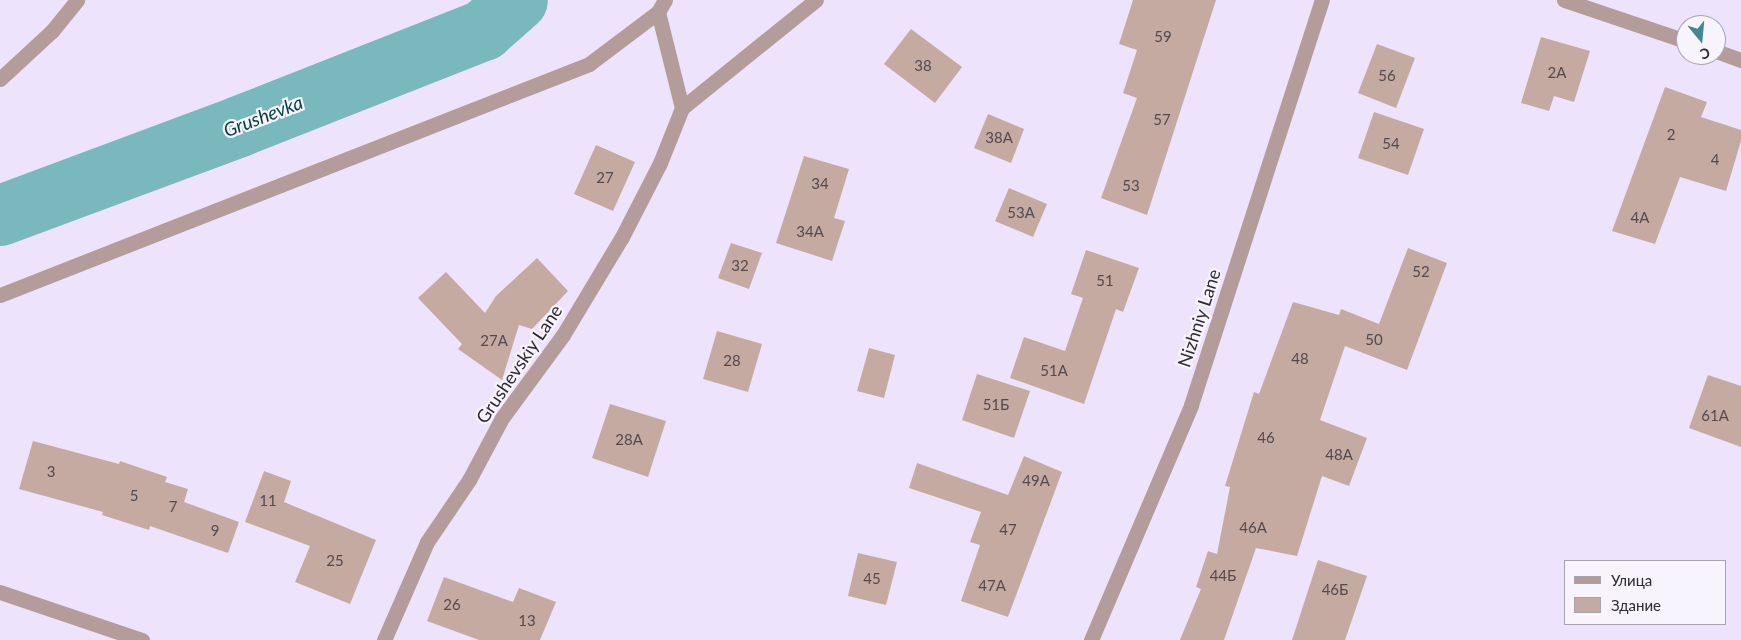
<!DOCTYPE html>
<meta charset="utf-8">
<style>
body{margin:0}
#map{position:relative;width:1741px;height:640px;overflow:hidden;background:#eee3fc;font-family:Lato,sans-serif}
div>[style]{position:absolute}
.river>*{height:61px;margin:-30.5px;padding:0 30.5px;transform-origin:30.5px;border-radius:30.5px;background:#79b8bd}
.building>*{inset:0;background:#c5aaa2}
.minor>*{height:15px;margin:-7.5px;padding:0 7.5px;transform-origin:7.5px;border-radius:7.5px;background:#b49c9a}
span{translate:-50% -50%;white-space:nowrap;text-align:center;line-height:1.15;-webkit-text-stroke:4.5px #f8f4fe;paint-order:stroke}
.number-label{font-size:15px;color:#53494e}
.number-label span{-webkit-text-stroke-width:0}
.street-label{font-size:18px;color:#2d2932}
.water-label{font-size:19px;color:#003e42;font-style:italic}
.legend{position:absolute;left:1564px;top:560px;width:162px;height:65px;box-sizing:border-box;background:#f8f4fe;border:1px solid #a7a3ac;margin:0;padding:6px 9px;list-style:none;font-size:15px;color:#2d2932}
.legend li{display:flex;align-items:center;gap:10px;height:25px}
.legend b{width:25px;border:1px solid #a7a3ac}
.north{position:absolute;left:1676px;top:15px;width:50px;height:50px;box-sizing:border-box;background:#f8f4fe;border:1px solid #a7a3ac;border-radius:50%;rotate:163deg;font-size:14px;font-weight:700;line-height:20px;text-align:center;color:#2d2932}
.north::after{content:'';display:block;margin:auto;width:18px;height:22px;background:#428794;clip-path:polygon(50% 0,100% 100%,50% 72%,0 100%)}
</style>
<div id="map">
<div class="river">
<div style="left:0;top:215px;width:255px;rotate:-20.4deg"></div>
<div style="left:239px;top:126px;width:262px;rotate:-21.5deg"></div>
<div style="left:483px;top:30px;width:45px;rotate:-41.4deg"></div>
</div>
<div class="building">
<div style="clip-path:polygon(1133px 0,1216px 0,1147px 215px,1101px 198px,1137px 98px,1123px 93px,1137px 50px,1119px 44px)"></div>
<div style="clip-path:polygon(911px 29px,962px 67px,935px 103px,884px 64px)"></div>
<div style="clip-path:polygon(1541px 37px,1590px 51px,1574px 102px,1554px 96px,1549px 111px,1521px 103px)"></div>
<div style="clip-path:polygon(1377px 44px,1415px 58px,1396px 108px,1358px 93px)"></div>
<div style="clip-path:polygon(1665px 87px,1707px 102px,1701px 117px,1741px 130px,1741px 141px,1726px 191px,1680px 177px,1655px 244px,1612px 231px)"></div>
<div style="clip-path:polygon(1374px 112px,1424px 129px,1408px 175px,1358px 158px)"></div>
<div style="clip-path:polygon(988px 114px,1024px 129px,1011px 163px,974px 148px)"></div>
<div style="clip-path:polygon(596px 145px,635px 162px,613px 211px,574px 194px)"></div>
<div style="clip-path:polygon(804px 156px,849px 169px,834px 218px,845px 221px,832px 261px,776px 243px)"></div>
<div style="clip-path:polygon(1009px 188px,1047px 204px,1033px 237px,995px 221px)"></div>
<div style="clip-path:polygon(731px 243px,762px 253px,749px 289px,718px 278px)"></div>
<div style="clip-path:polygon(1408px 248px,1447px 263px,1407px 370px,1345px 346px,1320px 420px,1367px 438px,1349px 486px,1322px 476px,1297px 556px,1256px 548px,1224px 640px,1180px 640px,1201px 589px,1196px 587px,1208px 551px,1217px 554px,1230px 487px,1225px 486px,1254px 392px,1259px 394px,1293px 302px,1339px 315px,1341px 309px,1379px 324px)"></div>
<div style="clip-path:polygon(1086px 250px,1139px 268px,1123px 312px,1116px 309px,1084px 404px,1010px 378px,1024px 337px,1065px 351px,1083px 298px,1071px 294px)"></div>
<div style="clip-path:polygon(537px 258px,568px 291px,532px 329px,519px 325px,502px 380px,458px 349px,462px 344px,418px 298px,446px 272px,485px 313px,496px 296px)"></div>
<div style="clip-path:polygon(717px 331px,762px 344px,748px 392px,703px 379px)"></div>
<div style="clip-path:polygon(869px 348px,895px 355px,884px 398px,857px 391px)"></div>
<div style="clip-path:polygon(977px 374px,1030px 391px,1014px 438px,962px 420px)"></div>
<div style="clip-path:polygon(1708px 375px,1741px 386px,1741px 447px,1689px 428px)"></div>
<div style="clip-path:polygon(610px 404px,666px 421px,648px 477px,592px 458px)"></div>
<div style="clip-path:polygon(33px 441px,119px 464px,120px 461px,167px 477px,165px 482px,188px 489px,184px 502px,239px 522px,228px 553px,150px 526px,149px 530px,102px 515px,103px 512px,19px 489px)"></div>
<div style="clip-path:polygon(1024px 456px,1062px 472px,1008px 617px,961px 601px,980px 545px,970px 542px,981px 512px,909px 488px,917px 463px,1008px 495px)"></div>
<div style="clip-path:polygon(264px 471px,291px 481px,284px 502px,376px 540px,350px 604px,295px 582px,310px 546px,245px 522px)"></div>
<div style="clip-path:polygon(858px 553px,897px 562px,886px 605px,848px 596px)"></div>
<div style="clip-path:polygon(1318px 560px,1367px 576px,1345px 640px,1292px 640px)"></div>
<div style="clip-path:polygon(444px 577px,513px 602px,519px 588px,556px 602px,540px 640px,479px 640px,427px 621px)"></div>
</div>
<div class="minor">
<div style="left:1564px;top:0;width:129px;rotate:18.6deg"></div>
<div style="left:1716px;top:51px;width:27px;rotate:20deg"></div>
<div style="left:0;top:79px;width:71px;rotate:-42.7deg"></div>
<div style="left:52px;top:31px;width:40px;rotate:-51deg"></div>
<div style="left:682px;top:108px;width:172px;rotate:-38.9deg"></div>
<div style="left:0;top:295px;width:633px;rotate:-21.41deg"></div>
<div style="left:589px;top:64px;width:86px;rotate:-37deg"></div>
<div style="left:658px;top:12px;width:14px;rotate:-60deg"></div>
<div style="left:0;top:592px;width:150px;rotate:18.7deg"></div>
<div style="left:384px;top:640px;width:107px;rotate:-66.3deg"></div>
<div style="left:427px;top:542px;width:75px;rotate:-55.9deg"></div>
<div style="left:469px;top:480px;width:70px;rotate:-62deg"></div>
<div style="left:502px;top:418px;width:103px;rotate:-53.7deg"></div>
<div style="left:563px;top:335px;width:114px;rotate:-59deg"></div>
<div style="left:622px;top:237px;width:83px;rotate:-62.8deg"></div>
<div style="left:660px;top:163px;width:59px;rotate:-68.2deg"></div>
<div style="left:682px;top:108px;width:99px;rotate:-104deg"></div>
<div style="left:1091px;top:640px;width:255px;rotate:-66.9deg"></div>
<div style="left:1191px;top:405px;width:426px;rotate:-72.1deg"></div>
</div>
<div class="number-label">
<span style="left:1163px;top:37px">59</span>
<span style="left:923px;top:66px">38</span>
<span style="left:1557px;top:73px">2А</span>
<span style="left:1387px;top:76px">56</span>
<span style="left:1162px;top:120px">57</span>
<span style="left:1671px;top:135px">2</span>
<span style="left:999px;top:138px">38А</span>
<span style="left:1391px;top:144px">54</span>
<span style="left:1715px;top:160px">4</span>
<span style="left:605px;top:178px">27</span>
<span style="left:820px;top:184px">34</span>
<span style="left:1131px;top:186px">53</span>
<span style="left:1021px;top:213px">53А</span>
<span style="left:1640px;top:218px">4А</span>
<span style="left:810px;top:232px">34А</span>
<span style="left:740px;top:266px">32</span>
<span style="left:1421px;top:272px">52</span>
<span style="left:1105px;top:281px">51</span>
<span style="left:1374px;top:340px">50</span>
<span style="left:494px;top:341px">27А</span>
<span style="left:1300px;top:359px">48</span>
<span style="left:732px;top:361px">28</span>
<span style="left:1054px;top:371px">51А</span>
<span style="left:996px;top:405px">51Б</span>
<span style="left:1715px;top:416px">61А</span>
<span style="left:1266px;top:438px">46</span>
<span style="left:629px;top:440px">28А</span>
<span style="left:1339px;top:455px">48А</span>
<span style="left:51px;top:472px">3</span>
<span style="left:1036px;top:481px">49А</span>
<span style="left:134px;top:496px">5</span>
<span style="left:268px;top:501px">11</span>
<span style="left:173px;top:507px">7</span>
<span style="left:1253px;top:528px">46А</span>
<span style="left:1008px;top:530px">47</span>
<span style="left:215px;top:531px">9</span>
<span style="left:335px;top:561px">25</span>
<span style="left:1223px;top:576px">44Б</span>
<span style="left:872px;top:579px">45</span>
<span style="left:992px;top:586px">47А</span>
<span style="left:1335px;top:590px">46Б</span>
<span style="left:452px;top:605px">26</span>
<span style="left:527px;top:621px">13</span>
</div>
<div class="street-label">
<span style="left:1199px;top:318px;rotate:-72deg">Nizhniy Lane</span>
<span style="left:519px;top:364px;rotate:-56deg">Grushevskiy Lane</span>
</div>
<div class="water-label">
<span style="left:263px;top:116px;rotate:-21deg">Grushevka</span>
</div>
<ul class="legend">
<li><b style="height:6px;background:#b49c9a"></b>Улица</li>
<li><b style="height:14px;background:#c5aaa2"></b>Здание</li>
</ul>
<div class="north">С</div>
</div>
